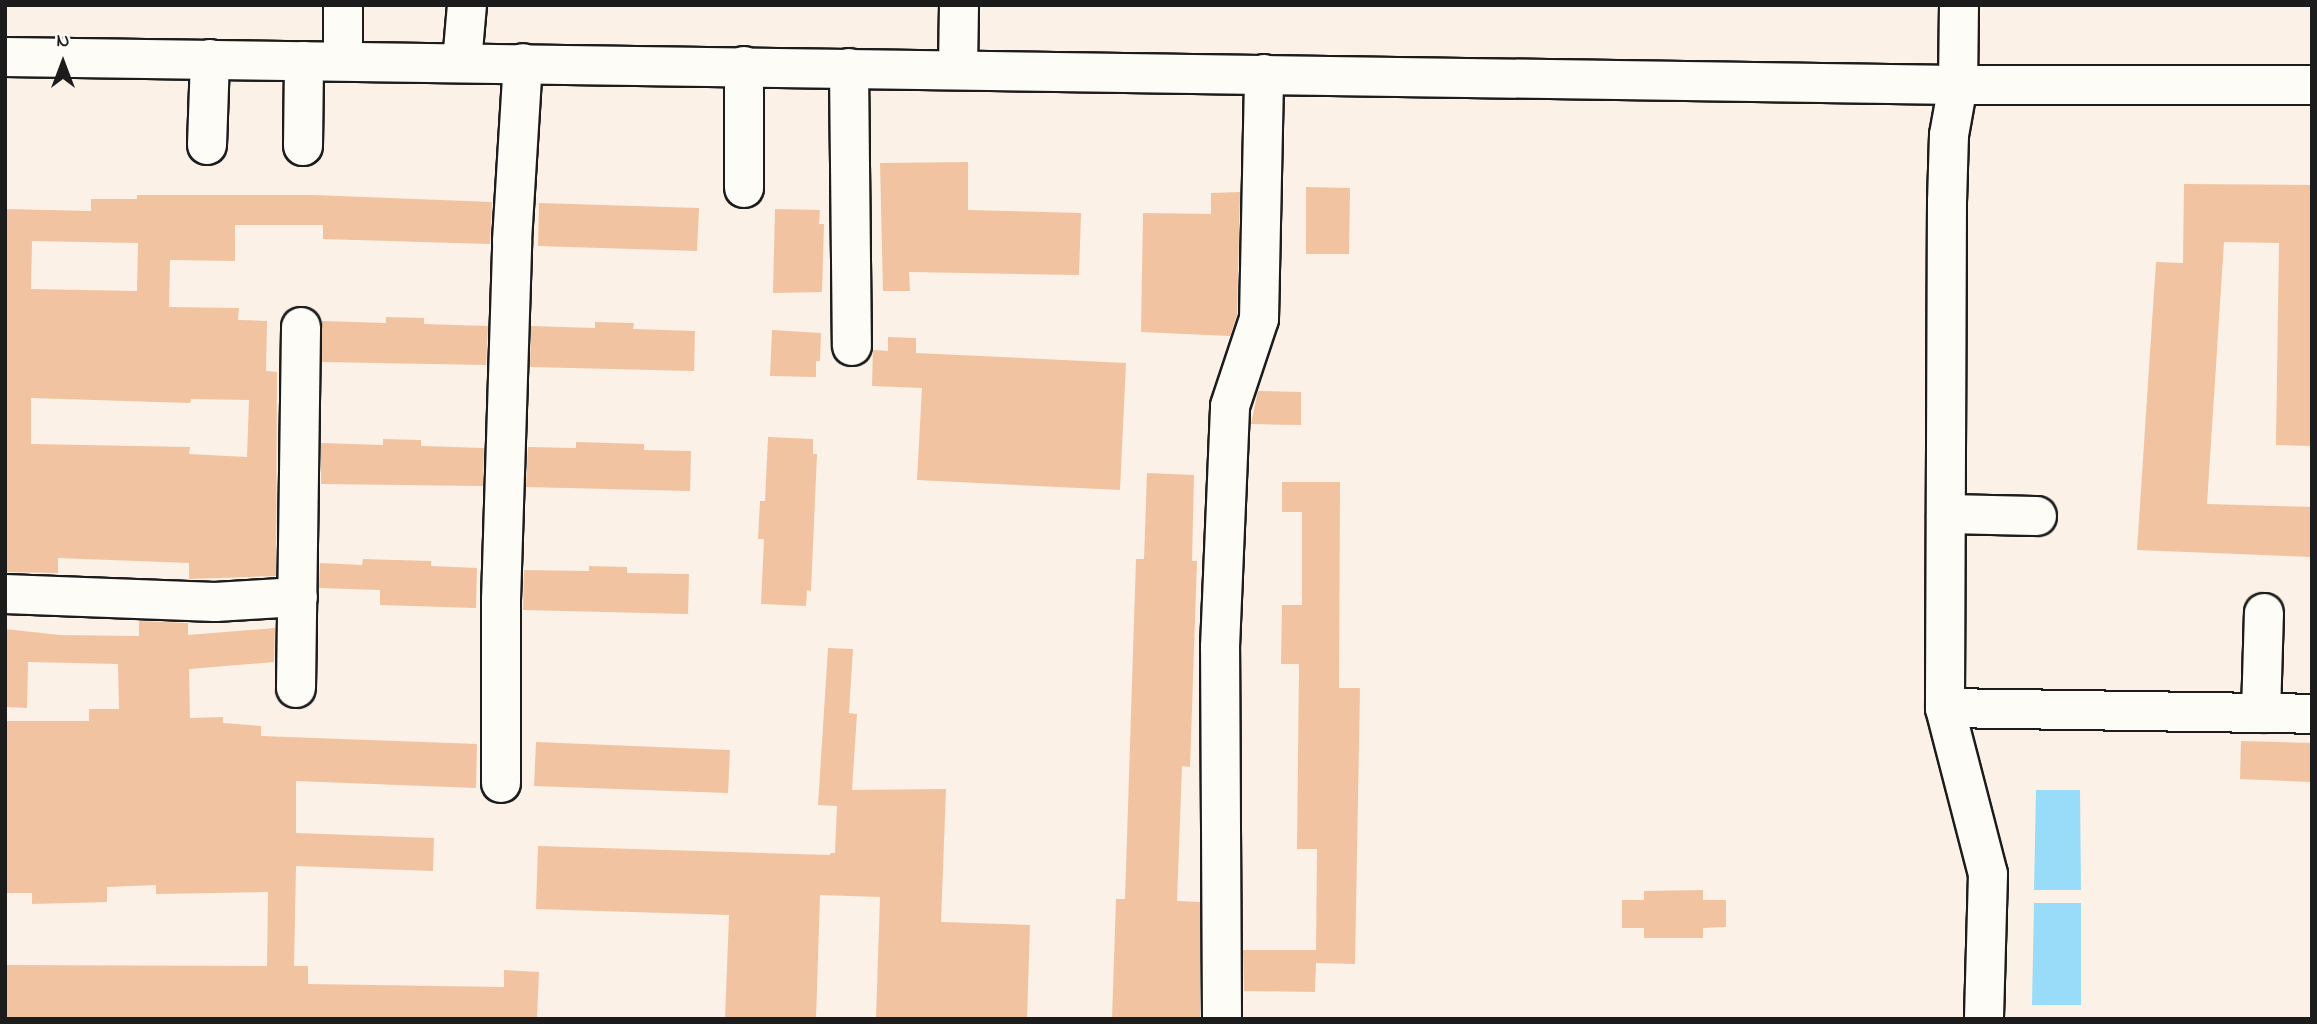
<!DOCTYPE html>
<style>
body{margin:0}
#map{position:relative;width:2317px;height:1024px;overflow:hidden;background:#fbf1e6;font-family:"Indie Flower",sans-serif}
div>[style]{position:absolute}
.water>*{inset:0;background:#98dcfa}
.building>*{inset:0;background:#f2c3a1}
.roads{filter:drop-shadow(2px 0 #1c1c1c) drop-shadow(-2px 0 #1c1c1c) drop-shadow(0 2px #1c1c1c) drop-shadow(0 -2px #1c1c1c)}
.minor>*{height:38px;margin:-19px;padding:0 19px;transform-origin:19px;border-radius:19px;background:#fdfcf7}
span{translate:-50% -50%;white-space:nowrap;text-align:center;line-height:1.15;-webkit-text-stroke:5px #fdfcf7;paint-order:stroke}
.frame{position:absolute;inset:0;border:7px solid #1c1c1c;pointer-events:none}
.north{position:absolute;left:28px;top:28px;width:70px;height:70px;-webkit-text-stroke:5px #fdfcf7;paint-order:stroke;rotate:0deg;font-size:19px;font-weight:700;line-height:28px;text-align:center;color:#1c1c1c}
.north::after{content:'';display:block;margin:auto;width:24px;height:32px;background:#1c1c1c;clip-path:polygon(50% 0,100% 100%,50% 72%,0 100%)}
</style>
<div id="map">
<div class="water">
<div style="clip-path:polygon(2036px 790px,2080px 790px,2081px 890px,2034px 890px)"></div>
<div style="clip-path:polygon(2034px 903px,2081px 903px,2081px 1005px,2032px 1005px)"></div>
</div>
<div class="building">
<div style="clip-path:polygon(968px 162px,968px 210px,1081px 213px,1079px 275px,909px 272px,910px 291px,883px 291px,880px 163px)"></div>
<div style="clip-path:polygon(2184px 184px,2312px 185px,2312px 446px,2276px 445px,2279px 243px,2224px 242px,2207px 504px,2312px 507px,2312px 557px,2137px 550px,2156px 262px,2183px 263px)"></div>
<div style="clip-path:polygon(1306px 187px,1350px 188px,1349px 254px,1306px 254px)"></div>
<div style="clip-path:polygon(1240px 192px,1237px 315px,1230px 336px,1141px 332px,1143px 213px,1211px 214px,1211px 193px)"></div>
<div style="clip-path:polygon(evenodd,137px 195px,313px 195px,492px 202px,490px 244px,323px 239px,323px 225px,235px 225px,235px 261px,170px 260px,169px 307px,239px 308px,238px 320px,267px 321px,266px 371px,277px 372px,276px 576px,189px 579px,189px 563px,58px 558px,58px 573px,5px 572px,5px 209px,91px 211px,91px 199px,137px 199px,137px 195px,32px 241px,138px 243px,137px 291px,31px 289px,32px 241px,137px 195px,31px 398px,190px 403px,191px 399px,249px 400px,247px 457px,189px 454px,190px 447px,31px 444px,31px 398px)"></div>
<div style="clip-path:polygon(539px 203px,699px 208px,697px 251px,538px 246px)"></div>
<div style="clip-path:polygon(775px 209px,820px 210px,819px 224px,824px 224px,822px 292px,773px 293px)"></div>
<div style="clip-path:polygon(386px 317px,424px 318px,424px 324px,488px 326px,486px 365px,322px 362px,322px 321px,386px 323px)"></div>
<div style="clip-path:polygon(595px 322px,634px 323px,633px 329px,695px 331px,694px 371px,530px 367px,531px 326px,595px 328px)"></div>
<div style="clip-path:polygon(772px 330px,821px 333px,820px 361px,816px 361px,816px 377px,770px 376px)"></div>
<div style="clip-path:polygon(888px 337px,916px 338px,916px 353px,1126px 363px,1120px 490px,917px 480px,922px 388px,872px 386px,873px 350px,888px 351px)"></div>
<div style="clip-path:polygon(1258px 391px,1301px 392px,1301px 425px,1251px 424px)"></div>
<div style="clip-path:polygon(768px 437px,813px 439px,813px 454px,817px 454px,811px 591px,807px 590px,806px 606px,761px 604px,764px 539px,758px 539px,760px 501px,765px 501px)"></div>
<div style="clip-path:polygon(383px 439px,421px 440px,421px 446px,484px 448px,483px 486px,321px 484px,321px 443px,383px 445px)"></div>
<div style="clip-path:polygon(576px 442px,644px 444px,644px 450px,691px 451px,690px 491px,526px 487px,528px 447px,576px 448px)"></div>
<div style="clip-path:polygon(1147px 473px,1194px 475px,1192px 561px,1197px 561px,1190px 767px,1182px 766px,1177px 901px,1200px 902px,1200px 1019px,1112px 1019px,1116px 899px,1125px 899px,1136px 559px,1144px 559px)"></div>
<div style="clip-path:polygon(1282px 482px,1340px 482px,1339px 688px,1360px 688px,1355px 964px,1316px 963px,1315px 992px,1244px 991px,1243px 950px,1316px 950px,1317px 849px,1297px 849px,1299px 664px,1281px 664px,1282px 605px,1302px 605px,1302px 512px,1282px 512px)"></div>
<div style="clip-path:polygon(363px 559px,431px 561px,431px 566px,477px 568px,476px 608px,380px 605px,380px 590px,319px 588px,320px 563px,362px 565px)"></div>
<div style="clip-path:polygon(589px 566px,627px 567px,627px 573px,689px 574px,688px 614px,523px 610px,524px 570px,589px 571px)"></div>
<div style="clip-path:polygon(139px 621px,188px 623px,188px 635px,275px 628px,274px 662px,189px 669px,190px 718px,223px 717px,223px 723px,261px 726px,261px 736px,477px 744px,476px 788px,296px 781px,296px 833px,434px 838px,433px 871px,296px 866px,294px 966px,308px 966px,308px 984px,504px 987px,504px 970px,539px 972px,537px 1019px,5px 1019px,5px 965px,267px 966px,268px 892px,156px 894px,156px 885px,107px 887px,107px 902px,32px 904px,32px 893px,5px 893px,5px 721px,89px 721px,89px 709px,119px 709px,118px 664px,28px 662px,27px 708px,5px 707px,5px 629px,60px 635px,139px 636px)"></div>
<div style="clip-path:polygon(828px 648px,853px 649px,849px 713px,857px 714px,852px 790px,946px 789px,941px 922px,1030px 925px,1027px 1019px,876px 1019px,880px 897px,820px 895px,816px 1019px,725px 1019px,729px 915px,536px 909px,538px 846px,830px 855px,830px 853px,835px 853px,837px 806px,818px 805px)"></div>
<div style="clip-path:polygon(2241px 741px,2312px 743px,2312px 782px,2240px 779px)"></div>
<div style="clip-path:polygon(536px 742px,730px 750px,728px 793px,534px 786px)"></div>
<div style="clip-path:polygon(1703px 890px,1703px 900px,1726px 900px,1726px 927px,1703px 928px,1703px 938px,1644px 938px,1644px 928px,1622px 928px,1622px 900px,1644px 900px,1644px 891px)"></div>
</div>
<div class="roads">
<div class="minor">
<div style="left:1959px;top:5px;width:80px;rotate:90.7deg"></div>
<div style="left:1958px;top:85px;width:51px;rotate:100.2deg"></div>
<div style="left:1949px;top:135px;width:66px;rotate:91.7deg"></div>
<div style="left:1947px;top:201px;width:507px;rotate:90.23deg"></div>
<div style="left:1945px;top:708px;width:171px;rotate:75.5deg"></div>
<div style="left:1988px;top:874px;width:145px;rotate:91.6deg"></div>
<div style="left:5px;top:57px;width:1953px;rotate:0.82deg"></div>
<div style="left:1958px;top:85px;width:354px"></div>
<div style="left:343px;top:61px;width:56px;rotate:-90deg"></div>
<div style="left:462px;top:62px;width:57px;rotate:-85deg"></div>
<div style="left:744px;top:66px;width:122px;rotate:90deg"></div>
<div style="left:849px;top:68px;width:278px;rotate:89.4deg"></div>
<div style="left:958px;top:69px;width:64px;rotate:-89.1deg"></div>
<div style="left:207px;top:145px;width:86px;rotate:-88deg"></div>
<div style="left:303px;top:146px;width:85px;rotate:-89.3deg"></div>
<div style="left:1946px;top:514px;width:91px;rotate:1.3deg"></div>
<div style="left:5px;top:594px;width:210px;rotate:2.2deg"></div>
<div style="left:215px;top:602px;width:83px;rotate:-3.4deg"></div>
<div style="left:296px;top:688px;width:361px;rotate:-89.2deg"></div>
<div style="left:1945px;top:708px;width:367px;rotate:0.9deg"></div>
<div style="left:2261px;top:713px;width:100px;rotate:-88.3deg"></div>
<div style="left:501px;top:783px;width:183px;rotate:-90deg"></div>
<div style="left:501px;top:600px;width:359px;rotate:-88.2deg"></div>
<div style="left:512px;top:241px;width:178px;rotate:-86.5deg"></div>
<div style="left:1222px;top:1019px;width:372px;rotate:-90.3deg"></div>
<div style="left:1220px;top:647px;width:241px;rotate:-87.6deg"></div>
<div style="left:1230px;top:406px;width:92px;rotate:-71.6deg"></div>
<div style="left:1259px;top:319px;width:245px;rotate:-88.8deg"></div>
</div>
</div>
<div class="frame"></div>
<div class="north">N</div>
</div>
